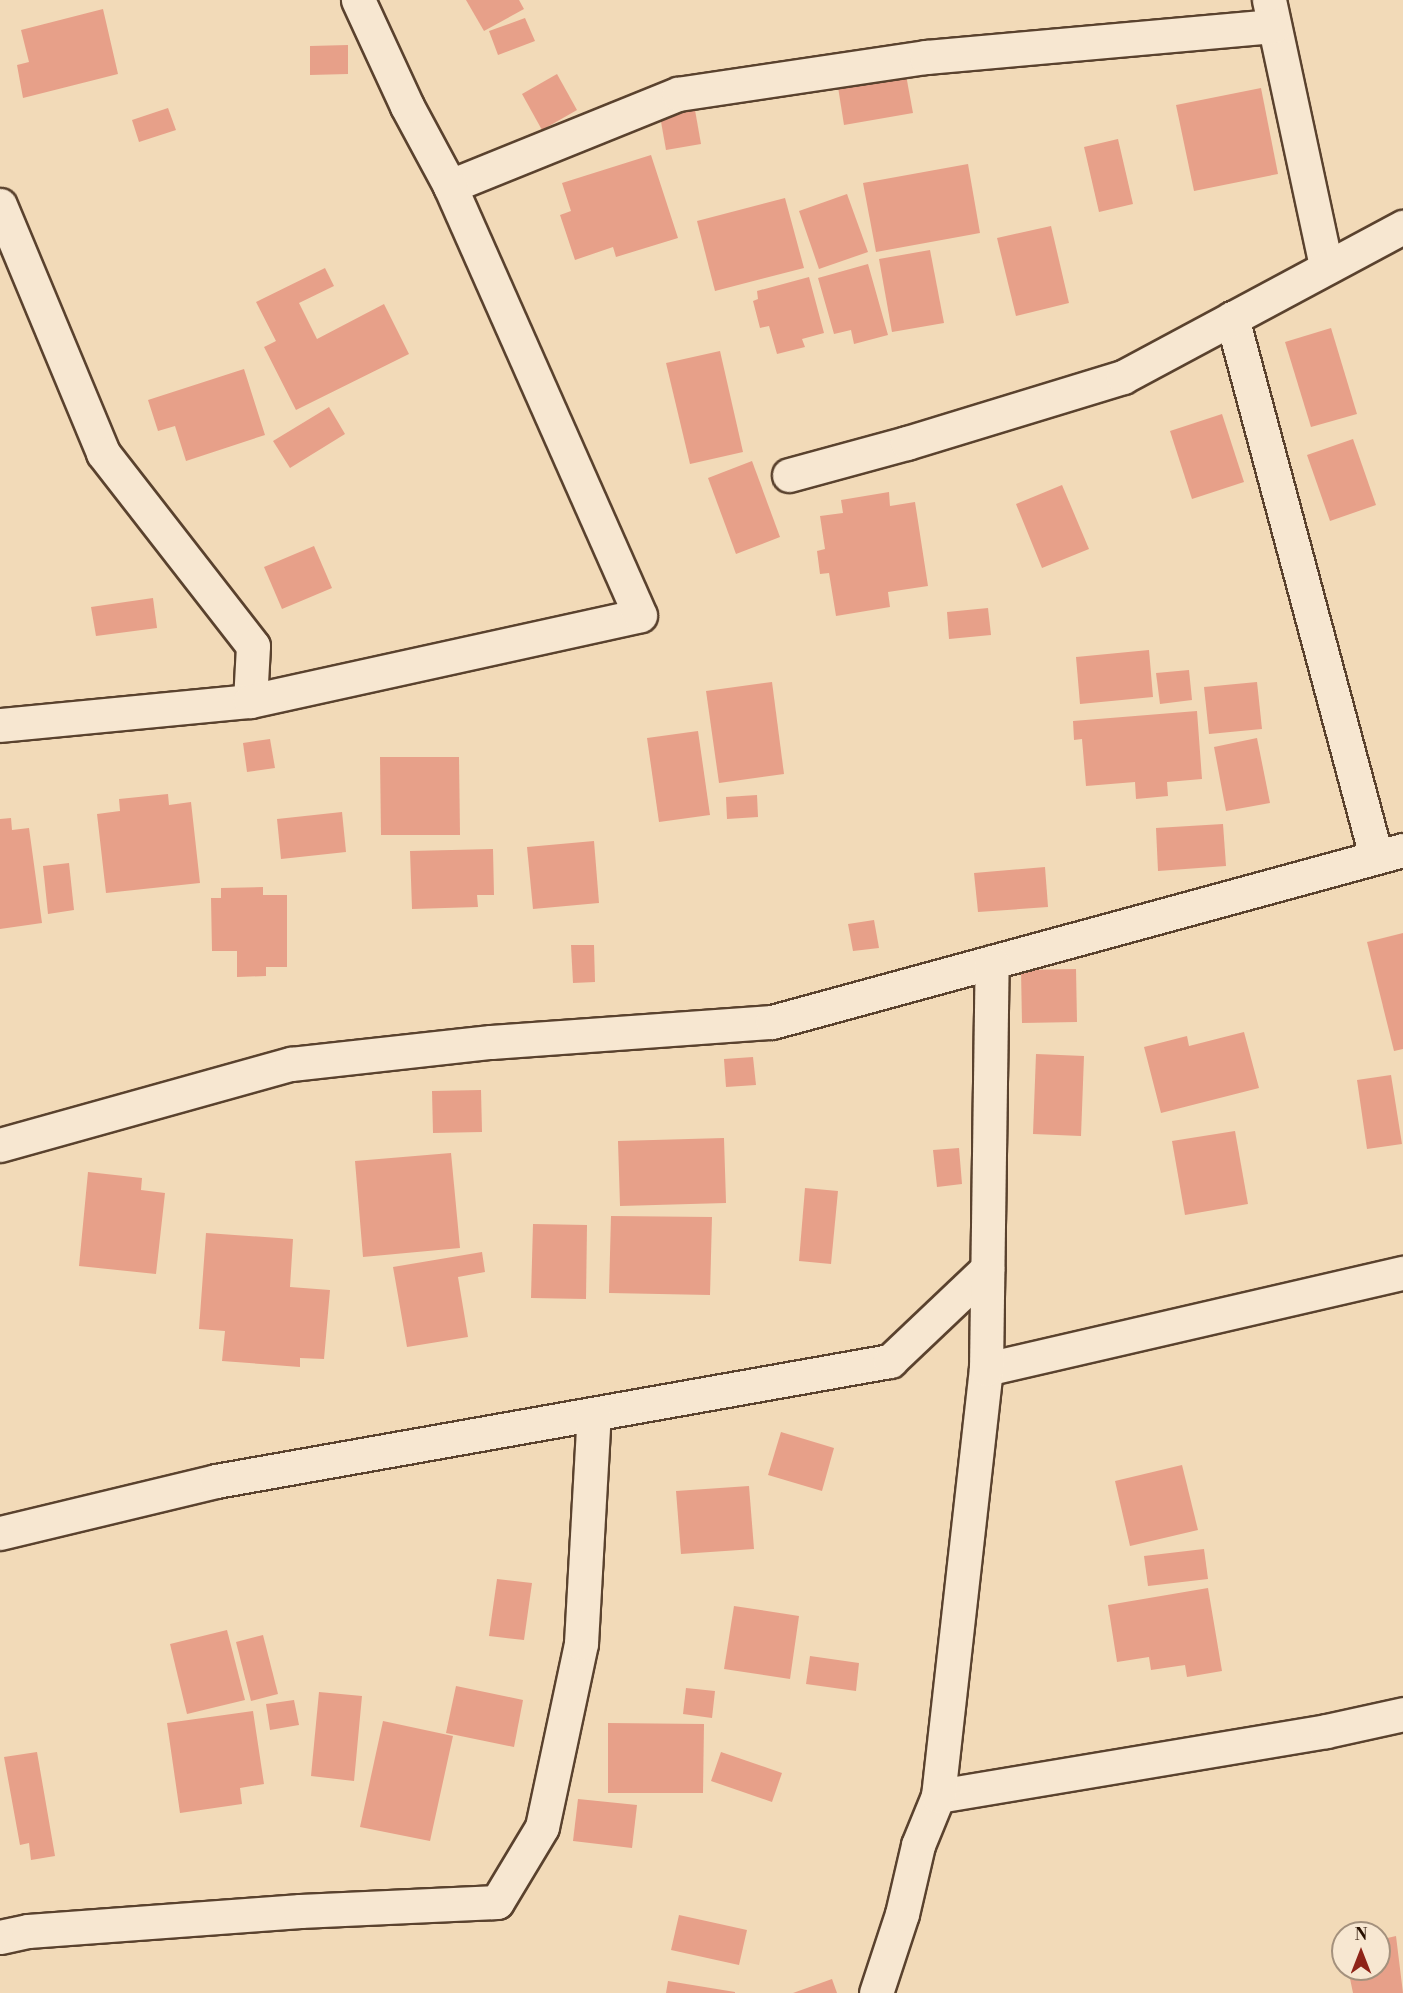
<!DOCTYPE html>
<style>
body{margin:0}
#map{position:relative;width:1403px;height:1993px;overflow:hidden;background:#f2dab8;font-family:"Libre Bodoni",serif}
div>[style]{position:absolute}
.building>*{inset:0;background:#e7a089}
.roads{filter:drop-shadow(2px 0 #5a422e) drop-shadow(-2px 0 #5a422e) drop-shadow(0 2px #5a422e) drop-shadow(0 -2px #5a422e)}
.minor>*{height:33px;margin:-16.5px;padding:0 16.5px;transform-origin:16.5px;border-radius:16.5px;background:#f7e7d1}
span{translate:-50% -50%;white-space:nowrap;text-align:center;line-height:1.15;-webkit-text-stroke:5px #f7e7d1;paint-order:stroke}
.north{position:absolute;left:1331px;top:1921px;width:60px;height:60px;box-sizing:border-box;background:#f7e7d1;border:2px solid #a4917d;border-radius:50%;rotate:0deg;font-size:16px;font-weight:700;line-height:24px;text-align:center;color:#271000}
.north::after{content:'';display:block;margin:auto;width:21px;height:27px;background:#8f2418;clip-path:polygon(50% 0,100% 100%,50% 72%,0 100%)}
</style>
<div id="map">
<div class="building">
<div style="clip-path:polygon(466px 0,519px 0,524px 9px,484px 31px)"></div>
<div style="clip-path:polygon(103px 9px,118px 74px,23px 98px,17px 65px,29px 62px,21px 30px)"></div>
<div style="clip-path:polygon(525px 18px,535px 41px,498px 55px,489px 31px)"></div>
<div style="clip-path:polygon(348px 45px,348px 74px,310px 75px,310px 46px)"></div>
<div style="clip-path:polygon(557px 74px,577px 110px,542px 130px,522px 94px)"></div>
<div style="clip-path:polygon(906px 75px,913px 113px,844px 125px,838px 87px)"></div>
<div style="clip-path:polygon(1261px 88px,1278px 174px,1194px 191px,1176px 105px)"></div>
<div style="clip-path:polygon(168px 108px,176px 130px,139px 142px,132px 120px)"></div>
<div style="clip-path:polygon(695px 110px,701px 144px,666px 150px,660px 116px)"></div>
<div style="clip-path:polygon(1118px 139px,1133px 204px,1099px 212px,1084px 147px)"></div>
<div style="clip-path:polygon(651px 155px,678px 238px,616px 257px,613px 247px,575px 260px,560px 215px,571px 211px,562px 183px)"></div>
<div style="clip-path:polygon(968px 164px,980px 233px,876px 252px,863px 183px)"></div>
<div style="clip-path:polygon(847px 194px,868px 252px,819px 269px,799px 211px)"></div>
<div style="clip-path:polygon(785px 198px,804px 268px,715px 291px,697px 221px)"></div>
<div style="clip-path:polygon(1051px 226px,1069px 303px,1016px 316px,997px 238px)"></div>
<div style="clip-path:polygon(930px 250px,944px 323px,892px 332px,879px 259px)"></div>
<div style="clip-path:polygon(868px 264px,888px 335px,854px 344px,851px 330px,834px 334px,818px 278px)"></div>
<div style="clip-path:polygon(325px 268px,334px 286px,299px 303px,317px 339px,384px 304px,409px 354px,296px 410px,264px 347px,276px 341px,256px 302px)"></div>
<div style="clip-path:polygon(809px 277px,824px 333px,802px 339px,805px 347px,777px 354px,769px 326px,760px 328px,753px 301px,758px 299px,757px 291px)"></div>
<div style="clip-path:polygon(1331px 328px,1357px 414px,1311px 427px,1285px 342px)"></div>
<div style="clip-path:polygon(720px 351px,743px 452px,690px 464px,666px 363px)"></div>
<div style="clip-path:polygon(244px 369px,265px 435px,186px 461px,175px 426px,158px 431px,148px 400px)"></div>
<div style="clip-path:polygon(329px 407px,345px 434px,290px 468px,273px 441px)"></div>
<div style="clip-path:polygon(1222px 414px,1244px 482px,1192px 499px,1170px 431px)"></div>
<div style="clip-path:polygon(1353px 439px,1376px 505px,1330px 521px,1307px 455px)"></div>
<div style="clip-path:polygon(752px 461px,780px 537px,736px 554px,708px 478px)"></div>
<div style="clip-path:polygon(1062px 485px,1089px 549px,1042px 568px,1016px 504px)"></div>
<div style="clip-path:polygon(889px 492px,890px 506px,915px 502px,928px 586px,888px 592px,890px 607px,836px 616px,829px 573px,820px 574px,817px 551px,825px 549px,820px 516px,843px 513px,841px 500px)"></div>
<div style="clip-path:polygon(314px 546px,332px 588px,282px 609px,264px 567px)"></div>
<div style="clip-path:polygon(153px 598px,157px 628px,96px 636px,91px 607px)"></div>
<div style="clip-path:polygon(988px 608px,991px 635px,949px 639px,947px 612px)"></div>
<div style="clip-path:polygon(1149px 650px,1153px 697px,1080px 704px,1076px 657px)"></div>
<div style="clip-path:polygon(1189px 670px,1192px 700px,1160px 704px,1156px 673px)"></div>
<div style="clip-path:polygon(772px 682px,784px 774px,719px 783px,706px 691px)"></div>
<div style="clip-path:polygon(1257px 682px,1262px 729px,1209px 734px,1204px 687px)"></div>
<div style="clip-path:polygon(1197px 711px,1202px 779px,1167px 782px,1168px 796px,1136px 799px,1135px 782px,1086px 786px,1082px 739px,1074px 740px,1073px 721px)"></div>
<div style="clip-path:polygon(698px 731px,710px 815px,659px 822px,647px 738px)"></div>
<div style="clip-path:polygon(1257px 738px,1270px 803px,1226px 811px,1214px 747px)"></div>
<div style="clip-path:polygon(270px 739px,275px 768px,247px 772px,243px 743px)"></div>
<div style="clip-path:polygon(380px 757px,459px 757px,460px 835px,381px 835px)"></div>
<div style="clip-path:polygon(168px 794px,169px 805px,191px 802px,200px 883px,106px 893px,97px 814px,120px 811px,119px 799px)"></div>
<div style="clip-path:polygon(757px 795px,758px 817px,727px 819px,726px 797px)"></div>
<div style="clip-path:polygon(342px 812px,346px 852px,281px 859px,277px 819px)"></div>
<div style="clip-path:polygon(11px 818px,12px 830px,29px 828px,42px 923px,0 929px,0 819px)"></div>
<div style="clip-path:polygon(1223px 824px,1226px 866px,1158px 871px,1156px 828px)"></div>
<div style="clip-path:polygon(594px 841px,599px 903px,533px 909px,527px 847px)"></div>
<div style="clip-path:polygon(493px 849px,494px 895px,477px 895px,478px 907px,412px 909px,410px 851px)"></div>
<div style="clip-path:polygon(69px 863px,74px 910px,48px 914px,43px 866px)"></div>
<div style="clip-path:polygon(1045px 867px,1048px 907px,978px 912px,974px 873px)"></div>
<div style="clip-path:polygon(263px 887px,263px 895px,287px 895px,287px 967px,266px 967px,266px 976px,237px 977px,237px 951px,212px 951px,211px 898px,221px 898px,221px 888px)"></div>
<div style="clip-path:polygon(874px 920px,879px 948px,853px 951px,848px 924px)"></div>
<div style="clip-path:polygon(1403px 933px,1403px 1049px,1394px 1051px,1367px 942px)"></div>
<div style="clip-path:polygon(571px 945px,594px 945px,595px 982px,573px 983px)"></div>
<div style="clip-path:polygon(1076px 969px,1077px 1022px,1022px 1023px,1021px 970px)"></div>
<div style="clip-path:polygon(1244px 1032px,1259px 1088px,1161px 1113px,1144px 1047px,1187px 1036px,1189px 1046px)"></div>
<div style="clip-path:polygon(1036px 1054px,1084px 1056px,1081px 1136px,1033px 1134px)"></div>
<div style="clip-path:polygon(753px 1057px,756px 1085px,726px 1087px,724px 1059px)"></div>
<div style="clip-path:polygon(1391px 1075px,1402px 1144px,1367px 1149px,1357px 1080px)"></div>
<div style="clip-path:polygon(481px 1090px,482px 1132px,433px 1133px,432px 1091px)"></div>
<div style="clip-path:polygon(1235px 1131px,1248px 1204px,1185px 1215px,1172px 1141px)"></div>
<div style="clip-path:polygon(724px 1138px,726px 1203px,620px 1206px,618px 1141px)"></div>
<div style="clip-path:polygon(959px 1148px,962px 1184px,937px 1187px,933px 1150px)"></div>
<div style="clip-path:polygon(451px 1153px,460px 1248px,363px 1257px,355px 1161px)"></div>
<div style="clip-path:polygon(88px 1172px,142px 1178px,141px 1190px,165px 1193px,156px 1274px,79px 1266px)"></div>
<div style="clip-path:polygon(805px 1188px,838px 1191px,831px 1264px,799px 1261px)"></div>
<div style="clip-path:polygon(611px 1216px,712px 1217px,710px 1295px,609px 1293px)"></div>
<div style="clip-path:polygon(533px 1224px,587px 1225px,586px 1299px,531px 1298px)"></div>
<div style="clip-path:polygon(206px 1233px,293px 1239px,290px 1287px,330px 1290px,324px 1359px,300px 1358px,300px 1367px,222px 1361px,225px 1331px,199px 1329px)"></div>
<div style="clip-path:polygon(482px 1252px,485px 1272px,458px 1277px,468px 1337px,407px 1347px,393px 1267px)"></div>
<div style="clip-path:polygon(781px 1432px,834px 1448px,822px 1491px,768px 1475px)"></div>
<div style="clip-path:polygon(1182px 1465px,1198px 1530px,1130px 1546px,1115px 1481px)"></div>
<div style="clip-path:polygon(749px 1486px,754px 1549px,681px 1554px,676px 1491px)"></div>
<div style="clip-path:polygon(1204px 1549px,1208px 1579px,1148px 1586px,1144px 1556px)"></div>
<div style="clip-path:polygon(497px 1579px,532px 1583px,524px 1640px,489px 1636px)"></div>
<div style="clip-path:polygon(1208px 1588px,1222px 1671px,1187px 1677px,1185px 1665px,1151px 1670px,1149px 1657px,1117px 1662px,1108px 1605px)"></div>
<div style="clip-path:polygon(734px 1606px,799px 1616px,790px 1679px,724px 1669px)"></div>
<div style="clip-path:polygon(227px 1630px,245px 1700px,187px 1714px,170px 1644px)"></div>
<div style="clip-path:polygon(263px 1635px,278px 1694px,251px 1701px,236px 1642px)"></div>
<div style="clip-path:polygon(810px 1656px,859px 1663px,856px 1691px,806px 1684px)"></div>
<div style="clip-path:polygon(456px 1686px,523px 1700px,514px 1747px,446px 1733px)"></div>
<div style="clip-path:polygon(686px 1688px,715px 1691px,712px 1718px,683px 1714px)"></div>
<div style="clip-path:polygon(319px 1692px,362px 1696px,354px 1781px,311px 1776px)"></div>
<div style="clip-path:polygon(294px 1700px,299px 1725px,270px 1730px,266px 1704px)"></div>
<div style="clip-path:polygon(253px 1711px,264px 1784px,240px 1788px,242px 1804px,180px 1813px,167px 1723px)"></div>
<div style="clip-path:polygon(383px 1721px,453px 1736px,430px 1841px,360px 1827px)"></div>
<div style="clip-path:polygon(608px 1723px,704px 1724px,703px 1793px,608px 1793px)"></div>
<div style="clip-path:polygon(37px 1752px,55px 1856px,31px 1860px,29px 1843px,20px 1845px,4px 1757px)"></div>
<div style="clip-path:polygon(721px 1752px,782px 1773px,772px 1802px,711px 1781px)"></div>
<div style="clip-path:polygon(578px 1799px,637px 1805px,632px 1848px,573px 1841px)"></div>
<div style="clip-path:polygon(679px 1915px,747px 1930px,739px 1965px,671px 1950px)"></div>
<div style="clip-path:polygon(1396px 1936px,1403px 1993px,1353px 1993px,1348px 1969px,1379px 1969px,1379px 1940px)"></div>
<div style="clip-path:polygon(832px 1979px,837px 1993px,793px 1993px)"></div>
<div style="clip-path:polygon(668px 1981px,735px 1992px,735px 1993px,666px 1993px)"></div>
</div>
<div class="roads">
<div class="minor">
<div style="left:1269px;top:0;width:273px;rotate:77.9deg"></div>
<div style="left:450px;top:186px;width:246px;rotate:-22deg"></div>
<div style="left:678px;top:94px;width:251px;rotate:-8.5deg"></div>
<div style="left:926px;top:57px;width:349px;rotate:-5.1deg"></div>
<div style="left:0;top:205px;width:269px;rotate:67.4deg"></div>
<div style="left:103px;top:453px;width:244px;rotate:52.1deg"></div>
<div style="left:253px;top:646px;width:55px;rotate:93.1deg"></div>
<div style="left:1232px;top:318px;width:557px;rotate:75.02deg"></div>
<div style="left:789px;top:475px;width:122px;rotate:-15.2deg"></div>
<div style="left:907px;top:443px;width:226px;rotate:-17deg"></div>
<div style="left:1123px;top:377px;width:318px;rotate:-28.2deg"></div>
<div style="left:0;top:725px;width:251px;rotate:-5.5deg"></div>
<div style="left:250px;top:701px;width:399px;rotate:-12.4deg"></div>
<div style="left:640px;top:615px;width:469px;rotate:-113.9deg"></div>
<div style="left:450px;top:186px;width:91px;rotate:-118.3deg"></div>
<div style="left:407px;top:106px;width:117px;rotate:-114.8deg"></div>
<div style="left:0;top:1145px;width:302px;rotate:-15.6deg"></div>
<div style="left:291px;top:1064px;width:201px;rotate:-6.3deg"></div>
<div style="left:491px;top:1042px;width:282px;rotate:-4.1deg"></div>
<div style="left:772px;top:1022px;width:654px;rotate:-15.25deg"></div>
<div style="left:986px;top:1369px;width:428px;rotate:-13deg"></div>
<div style="left:0;top:1533px;width:222px;rotate:-13.5deg"></div>
<div style="left:216px;top:1481px;width:685px;rotate:-10.1deg"></div>
<div style="left:890px;top:1361px;width:134px;rotate:-43.5deg"></div>
<div style="left:938px;top:1796px;width:393px;rotate:-9.5deg"></div>
<div style="left:1326px;top:1731px;width:79px;rotate:-12.4deg"></div>
<div style="left:0;top:1937px;width:29px;rotate:-12deg"></div>
<div style="left:28px;top:1931px;width:273px;rotate:-4.2deg"></div>
<div style="left:300px;top:1911px;width:197px;rotate:-2.6deg"></div>
<div style="left:497px;top:1902px;width:87px;rotate:-59deg"></div>
<div style="left:542px;top:1827px;width:188px;rotate:-78deg"></div>
<div style="left:581px;top:1643px;width:229px;rotate:-86.8deg"></div>
<div style="left:876px;top:1993px;width:83px;rotate:-71.8deg"></div>
<div style="left:902px;top:1914px;width:71px;rotate:-76.9deg"></div>
<div style="left:918px;top:1845px;width:53px;rotate:-67.8deg"></div>
<div style="left:938px;top:1796px;width:430px;rotate:-83.6deg"></div>
<div style="left:986px;top:1369px;width:407px;rotate:-89.2deg"></div>
</div>
</div>
<div class="north">N</div>
</div>
